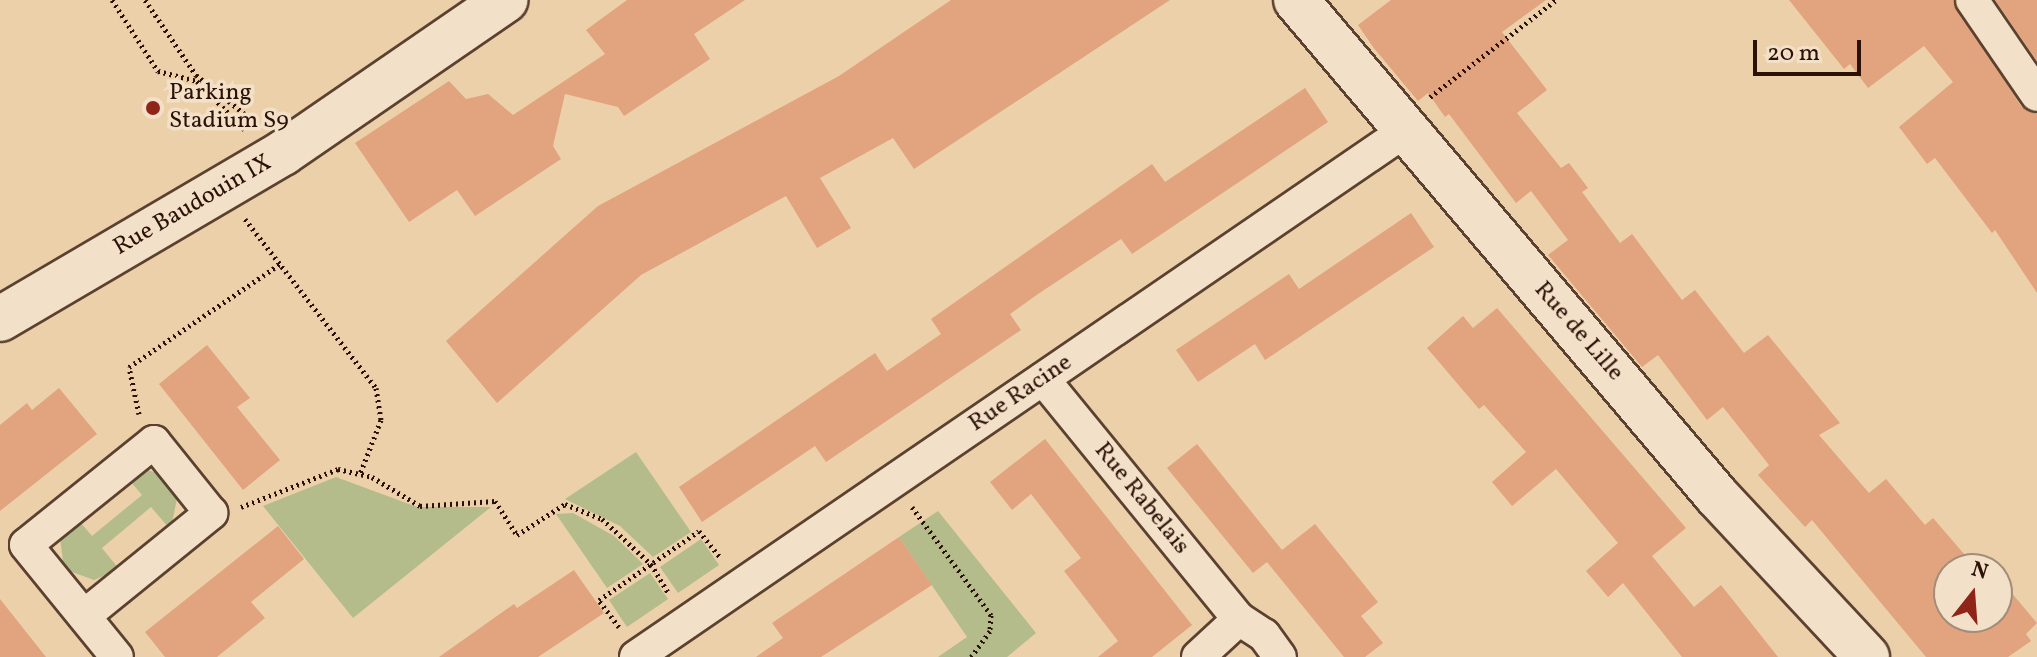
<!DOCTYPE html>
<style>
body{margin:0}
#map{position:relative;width:2037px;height:657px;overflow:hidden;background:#ecd0aa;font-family:Vollkorn,serif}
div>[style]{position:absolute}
.green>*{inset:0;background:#b4bc8c}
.building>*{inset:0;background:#e2a37f}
.path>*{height:5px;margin-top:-2.5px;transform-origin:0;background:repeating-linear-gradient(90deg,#2b1106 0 2px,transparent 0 6px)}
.roads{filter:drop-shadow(2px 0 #5b412f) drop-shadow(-2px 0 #5b412f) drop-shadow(0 2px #5b412f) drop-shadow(0 -2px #5b412f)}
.street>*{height:32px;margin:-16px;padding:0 16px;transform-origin:16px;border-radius:16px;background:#f3e0c8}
.secondary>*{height:44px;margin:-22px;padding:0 22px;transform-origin:22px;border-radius:22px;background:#f3e0c8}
.dots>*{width:22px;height:22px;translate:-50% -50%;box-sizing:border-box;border:4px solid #f3e0c8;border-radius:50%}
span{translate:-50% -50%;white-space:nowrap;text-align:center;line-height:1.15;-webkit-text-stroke:7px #f3e0c8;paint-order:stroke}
.poi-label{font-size:24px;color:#2b1106}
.left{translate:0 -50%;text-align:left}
.street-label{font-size:24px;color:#2b1106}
.north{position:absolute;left:1933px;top:553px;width:80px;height:80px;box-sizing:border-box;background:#f3e0c8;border:2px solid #a38d7a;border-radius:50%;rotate:17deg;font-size:22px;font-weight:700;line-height:32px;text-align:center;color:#2b1106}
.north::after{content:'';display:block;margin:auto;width:28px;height:36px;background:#8f2418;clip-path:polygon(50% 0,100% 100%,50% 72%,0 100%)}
.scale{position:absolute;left:1753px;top:40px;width:108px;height:36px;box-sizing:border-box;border:4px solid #2b1106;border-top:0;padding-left:10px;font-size:24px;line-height:28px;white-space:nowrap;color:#2b1106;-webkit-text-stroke:6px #f3e0c8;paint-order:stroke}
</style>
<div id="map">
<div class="green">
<div style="clip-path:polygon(636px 452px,691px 532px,653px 557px,620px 526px,565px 499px)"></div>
<div style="clip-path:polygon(144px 469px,164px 475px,178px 494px,172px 523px,169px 528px,151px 507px,102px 548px,119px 569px,94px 580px,72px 572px,63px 561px,60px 538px,75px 516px,92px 536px,142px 495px,125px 475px)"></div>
<div style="clip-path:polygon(336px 477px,417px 507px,491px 507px,353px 618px,263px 506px)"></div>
<div style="clip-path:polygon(938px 511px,1036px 633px,1007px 657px,938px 657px,967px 637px,899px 537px)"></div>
<div style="clip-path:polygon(573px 513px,614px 536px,643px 564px,607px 588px,556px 514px)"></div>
<div style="clip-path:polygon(701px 539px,719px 565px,678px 593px,660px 567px)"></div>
<div style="clip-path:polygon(650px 573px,668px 599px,627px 627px,609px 600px)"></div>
</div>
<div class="building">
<div style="clip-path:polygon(627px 0,745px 0,694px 34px,710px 59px,624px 116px,618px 107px,565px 94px,553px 146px,561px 159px,475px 216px,457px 190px,409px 222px,355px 143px,449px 81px,466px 99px,488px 94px,513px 115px,605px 54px,586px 30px)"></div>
<div style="clip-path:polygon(951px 0,1170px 0,914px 169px,893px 138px,820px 178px,851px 228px,817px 248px,786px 196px,641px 275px,497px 403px,446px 341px,598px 206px,839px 76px)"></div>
<div style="clip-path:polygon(1391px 0,1546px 0,1502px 32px,1547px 90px,1517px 113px,1561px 168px,1569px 163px,1588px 188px,1582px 192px,1620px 243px,1632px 234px,1682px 300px,1695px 290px,1744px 353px,1768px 335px,1840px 423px,1819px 435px,1869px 493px,1886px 479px,1925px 525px,1933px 518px,1977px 569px,1949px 569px,1949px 617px,1997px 617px,1997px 592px,2002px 598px,2010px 591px,2037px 623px,2026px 634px,2031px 641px,2008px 657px,1926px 657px,1812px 520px,1805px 527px,1758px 475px,1769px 465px,1723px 407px,1707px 420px,1658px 355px,1642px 367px,1548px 255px,1568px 240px,1531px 191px,1516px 203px,1449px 114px,1445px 117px,1428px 93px,1418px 101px,1373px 47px,1358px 25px)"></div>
<div style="clip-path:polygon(1789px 0,1953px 0,2021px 106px,2037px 114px,2037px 293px,1995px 230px,1992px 233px,1935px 158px,1927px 164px,1899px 127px,1953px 82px,1924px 46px,1868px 88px,1850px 64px,1844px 69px)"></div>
<div style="clip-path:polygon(1995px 0,2037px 0,2037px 61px)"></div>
<div style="clip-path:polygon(1305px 88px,1328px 122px,1132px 254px,1121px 239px,1038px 294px,1010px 314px,1021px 330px,826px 462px,815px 446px,702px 522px,679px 487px,875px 353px,887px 371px,941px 334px,931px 319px,1152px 164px,1165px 182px)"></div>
<div style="clip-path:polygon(1411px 213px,1434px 247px,1265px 360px,1255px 344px,1198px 382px,1176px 350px,1289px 274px,1299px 289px)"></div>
<div style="clip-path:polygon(1497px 308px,1686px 528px,1652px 556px,1694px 607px,1721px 585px,1778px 657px,1682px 657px,1623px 583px,1608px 597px,1586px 571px,1618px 543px,1556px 469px,1512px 506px,1492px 482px,1526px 452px,1484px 405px,1479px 409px,1427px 348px,1463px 316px,1473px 328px)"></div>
<div style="clip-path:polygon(207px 345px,250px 398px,237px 407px,280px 460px,243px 490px,159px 384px)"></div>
<div style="clip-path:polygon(59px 388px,97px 434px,0 511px,0 425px,27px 403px,32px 410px)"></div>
<div style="clip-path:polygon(1045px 439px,1192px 625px,1152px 657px,1098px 657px,1118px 641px,1064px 571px,1081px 558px,1031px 494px,1012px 510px,990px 482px)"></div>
<div style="clip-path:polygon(1197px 444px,1282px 550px,1315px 524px,1378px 602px,1361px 616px,1383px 643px,1365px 657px,1344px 657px,1267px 562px,1253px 573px,1167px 468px)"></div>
<div style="clip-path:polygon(278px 526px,304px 559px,251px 602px,265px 618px,217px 657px,165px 657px,145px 632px)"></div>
<div style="clip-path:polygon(899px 537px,932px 585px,821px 657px,756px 657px,783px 638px,772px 623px)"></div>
<div style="clip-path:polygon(574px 570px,604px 613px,538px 657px,439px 657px,514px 604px,517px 608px)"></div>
<div style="clip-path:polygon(0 599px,46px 657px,0 657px)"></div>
</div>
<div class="path">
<div style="left:112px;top:0;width:85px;rotate:57.1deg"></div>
<div style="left:158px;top:71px;width:40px;rotate:14.4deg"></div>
<div style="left:197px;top:81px;width:69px;rotate:45.6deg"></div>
<div style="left:145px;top:0;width:91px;rotate:55.8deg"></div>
<div style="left:196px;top:75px;width:77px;rotate:38.7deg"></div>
<div style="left:1430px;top:97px;width:159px;rotate:-37.6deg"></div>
<div style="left:245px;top:219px;width:214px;rotate:52.2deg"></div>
<div style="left:376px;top:388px;width:32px;rotate:81deg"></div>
<div style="left:381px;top:420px;width:58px;rotate:111.3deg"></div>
<div style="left:139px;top:414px;width:48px;rotate:-102deg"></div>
<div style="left:129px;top:367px;width:183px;rotate:-34.3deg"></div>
<div style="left:241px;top:507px;width:104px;rotate:-21.4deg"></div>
<div style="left:338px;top:469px;width:35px;rotate:13deg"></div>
<div style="left:372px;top:477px;width:56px;rotate:31.1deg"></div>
<div style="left:420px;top:506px;width:75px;rotate:-3.8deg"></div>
<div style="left:495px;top:501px;width:40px;rotate:57.1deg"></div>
<div style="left:517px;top:535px;width:57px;rotate:-32.9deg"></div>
<div style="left:565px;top:504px;width:40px;rotate:22deg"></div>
<div style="left:602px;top:519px;width:67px;rotate:42.6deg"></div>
<div style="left:651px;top:564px;width:35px;rotate:59deg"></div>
<div style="left:912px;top:507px;width:134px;rotate:53.8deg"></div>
<div style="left:991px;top:615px;width:16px;rotate:94deg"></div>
<div style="left:990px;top:631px;width:32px;rotate:126deg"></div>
<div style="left:619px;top:627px;width:34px;rotate:-127deg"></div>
<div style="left:599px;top:600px;width:121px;rotate:-34.6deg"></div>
<div style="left:699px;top:531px;width:35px;rotate:51deg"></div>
</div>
<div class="roads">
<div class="street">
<div style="left:1972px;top:0;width:115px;rotate:55.6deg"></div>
<div style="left:1043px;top:379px;width:310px;rotate:50.8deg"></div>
<div style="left:1239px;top:619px;width:30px;rotate:33deg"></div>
<div style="left:1264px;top:635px;width:27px;rotate:54deg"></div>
<div style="left:84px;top:616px;width:164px;rotate:-39deg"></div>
<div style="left:211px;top:513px;width:91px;rotate:-128.8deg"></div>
<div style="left:154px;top:442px;width:164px;rotate:141.2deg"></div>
<div style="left:26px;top:545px;width:144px;rotate:50.9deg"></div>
<div style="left:636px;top:657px;width:932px;rotate:-34.37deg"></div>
<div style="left:1198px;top:657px;width:56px;rotate:-42.8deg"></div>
</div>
<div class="secondary">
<div style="left:1296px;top:0;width:651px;rotate:49.68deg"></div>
<div style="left:1717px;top:496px;width:220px;rotate:47deg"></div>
<div style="left:0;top:319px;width:328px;rotate:-30.4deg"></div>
<div style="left:283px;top:153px;width:270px;rotate:-34.5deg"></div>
</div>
</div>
<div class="dots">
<div style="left:153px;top:108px;background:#8f2418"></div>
</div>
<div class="poi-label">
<span class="left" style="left:169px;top:108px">Parking<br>Stadium S9</span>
</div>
<div class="street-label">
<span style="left:193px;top:206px;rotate:-30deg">Rue Baudouin IX</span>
<span style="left:1578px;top:332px;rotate:49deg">Rue de Lille</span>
<span style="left:1021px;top:394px;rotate:-34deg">Rue Racine</span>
<span style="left:1141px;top:499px;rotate:51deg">Rue Rabelais</span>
</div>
<div class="north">N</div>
<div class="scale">20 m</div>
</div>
